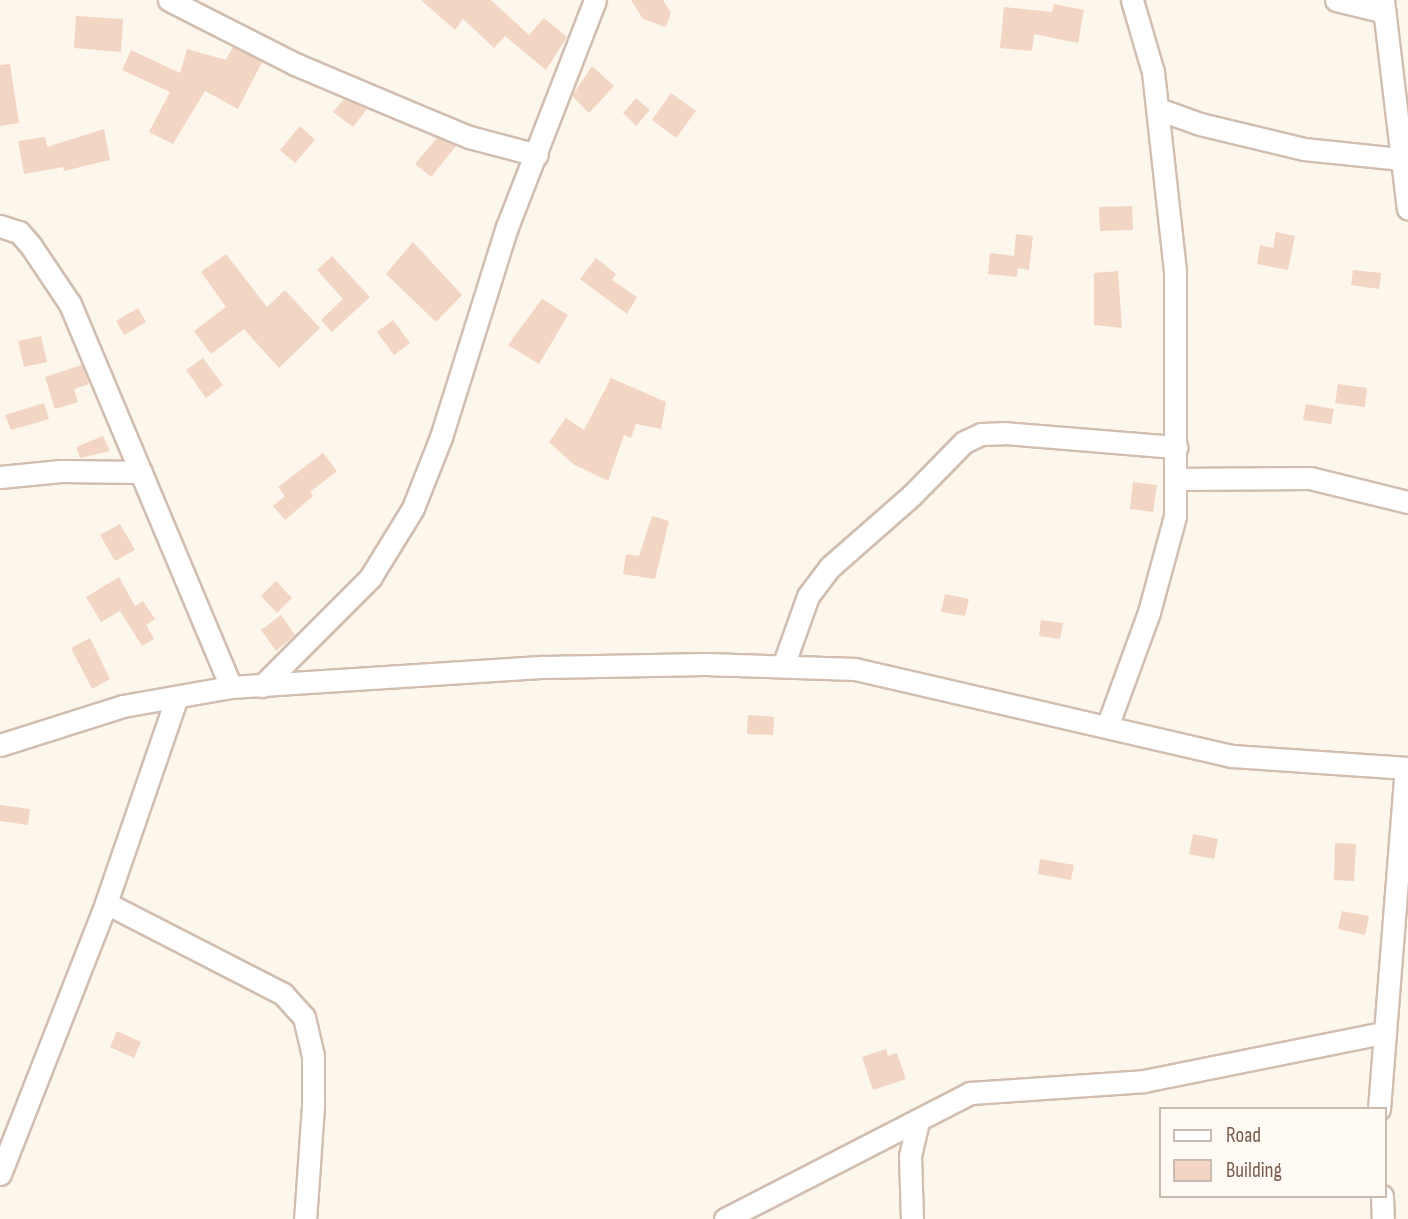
<!DOCTYPE html>
<style>
body{margin:0}
#map{position:relative;width:1408px;height:1219px;overflow:hidden;background:#fdf6ec;font-family:"Sofia Sans Condensed",sans-serif}
div>[style]{position:absolute}
.building>*{inset:0;background:#f3d5c3}
.roads{filter:drop-shadow(2px 0 #d1beb0) drop-shadow(-2px 0 #d1beb0) drop-shadow(0 2px #d1beb0) drop-shadow(0 -2px #d1beb0)}
.minor>*{height:21px;margin:-10.5px;padding:0 10.5px;transform-origin:10.5px;border-radius:10.5px;background:#fff}
span{translate:-50% -50%;white-space:nowrap;text-align:center;line-height:1.15;-webkit-text-stroke:7px #fffaf3;paint-order:stroke}
.legend{position:absolute;left:1159px;top:1107px;width:228px;height:91px;box-sizing:border-box;background:#fffaf3;border:2px solid #cabbb1;margin:0;padding:9px 12px;list-style:none;font-size:21px;color:#7a5c4d}
.legend li{display:flex;align-items:center;gap:14px;height:35px}
.legend b{width:35px;border:2px solid #cabbb1}
</style>
<div id="map">
<div class="building">
<div style="clip-path:polygon(421px 0,491px 0,529px 35px,544px 18px,567px 37px,546px 70px,505px 36px,494px 48px,463px 19px,455px 30px)"></div>
<div style="clip-path:polygon(631px 0,663px 0,671px 13px,666px 27px,643px 19px)"></div>
<div style="clip-path:polygon(1054px 4px,1084px 10px,1078px 43px,1034px 34px,1032px 51px,1000px 48px,1004px 7px,1052px 12px)"></div>
<div style="clip-path:polygon(76px 16px,123px 19px,121px 52px,74px 48px)"></div>
<div style="clip-path:polygon(233px 47px,262px 62px,238px 109px,205px 91px,173px 144px,149px 132px,170px 92px,122px 70px,131px 50px,180px 73px,187px 49px,226px 60px)"></div>
<div style="clip-path:polygon(10px 64px,19px 123px,0 126px,0 65px)"></div>
<div style="clip-path:polygon(592px 66px,614px 86px,589px 113px,572px 96px)"></div>
<div style="clip-path:polygon(671px 93px,696px 111px,676px 138px,652px 120px)"></div>
<div style="clip-path:polygon(636px 98px,650px 110px,636px 126px,623px 113px)"></div>
<div style="clip-path:polygon(344px 99px,367px 109px,353px 127px,333px 112px)"></div>
<div style="clip-path:polygon(300px 126px,315px 140px,295px 163px,280px 150px)"></div>
<div style="clip-path:polygon(104px 129px,110px 160px,64px 171px,63px 167px,24px 174px,18px 141px,45px 137px,47px 147px)"></div>
<div style="clip-path:polygon(437px 138px,456px 146px,431px 177px,415px 164px)"></div>
<div style="clip-path:polygon(1132px 206px,1133px 230px,1100px 231px,1099px 207px)"></div>
<div style="clip-path:polygon(1276px 232px,1295px 236px,1288px 270px,1257px 264px,1260px 245px,1273px 248px)"></div>
<div style="clip-path:polygon(1016px 234px,1033px 236px,1029px 270px,1018px 268px,1017px 277px,988px 274px,990px 253px,1014px 256px)"></div>
<div style="clip-path:polygon(413px 242px,462px 295px,436px 322px,386px 274px)"></div>
<div style="clip-path:polygon(226px 254px,267px 307px,285px 290px,320px 328px,279px 368px,244px 329px,211px 354px,194px 331px,226px 307px,201px 272px)"></div>
<div style="clip-path:polygon(332px 256px,370px 297px,332px 332px,321px 320px,343px 299px,317px 270px)"></div>
<div style="clip-path:polygon(596px 258px,616px 274px,612px 280px,637px 297px,627px 314px,580px 279px)"></div>
<div style="clip-path:polygon(1353px 270px,1381px 273px,1379px 289px,1351px 285px)"></div>
<div style="clip-path:polygon(1118px 271px,1122px 328px,1094px 325px,1094px 273px)"></div>
<div style="clip-path:polygon(542px 299px,568px 315px,539px 364px,508px 345px)"></div>
<div style="clip-path:polygon(138px 308px,146px 322px,124px 335px,116px 321px)"></div>
<div style="clip-path:polygon(393px 320px,410px 343px,394px 355px,377px 332px)"></div>
<div style="clip-path:polygon(41px 336px,47px 362px,24px 367px,18px 341px)"></div>
<div style="clip-path:polygon(203px 358px,223px 385px,206px 398px,186px 370px)"></div>
<div style="clip-path:polygon(82px 365px,89px 384px,74px 389px,78px 402px,55px 409px,45px 377px)"></div>
<div style="clip-path:polygon(611px 378px,666px 402px,661px 429px,636px 424px,631px 438px,624px 435px,608px 481px,573px 464px,549px 442px,566px 418px,584px 430px)"></div>
<div style="clip-path:polygon(1338px 384px,1367px 388px,1365px 407px,1335px 403px)"></div>
<div style="clip-path:polygon(44px 403px,49px 419px,11px 430px,5px 415px)"></div>
<div style="clip-path:polygon(1306px 404px,1334px 409px,1331px 424px,1303px 420px)"></div>
<div style="clip-path:polygon(103px 436px,110px 451px,80px 458px,76px 447px)"></div>
<div style="clip-path:polygon(323px 453px,337px 471px,310px 492px,313px 496px,285px 520px,273px 506px,285px 496px,278px 487px)"></div>
<div style="clip-path:polygon(1133px 482px,1157px 485px,1153px 512px,1130px 509px)"></div>
<div style="clip-path:polygon(652px 516px,669px 521px,655px 579px,623px 574px,626px 554px,639px 556px)"></div>
<div style="clip-path:polygon(120px 524px,135px 550px,115px 561px,100px 535px)"></div>
<div style="clip-path:polygon(119px 577px,135px 606px,143px 601px,155px 619px,146px 625px,154px 639px,142px 646px,120px 611px,101px 622px,86px 597px)"></div>
<div style="clip-path:polygon(276px 581px,292px 598px,277px 613px,261px 596px)"></div>
<div style="clip-path:polygon(945px 594px,969px 599px,965px 616px,941px 612px)"></div>
<div style="clip-path:polygon(281px 615px,295px 635px,276px 651px,261px 630px)"></div>
<div style="clip-path:polygon(1041px 620px,1063px 623px,1060px 639px,1039px 636px)"></div>
<div style="clip-path:polygon(90px 638px,110px 679px,92px 689px,71px 648px)"></div>
<div style="clip-path:polygon(748px 715px,774px 717px,773px 735px,747px 734px)"></div>
<div style="clip-path:polygon(0 805px,30px 809px,28px 825px,0 821px)"></div>
<div style="clip-path:polygon(1193px 834px,1218px 839px,1214px 859px,1189px 854px)"></div>
<div style="clip-path:polygon(1335px 843px,1356px 844px,1354px 881px,1334px 880px)"></div>
<div style="clip-path:polygon(1040px 859px,1074px 865px,1071px 880px,1038px 874px)"></div>
<div style="clip-path:polygon(1342px 911px,1369px 916px,1365px 935px,1338px 929px)"></div>
<div style="clip-path:polygon(117px 1031px,141px 1042px,134px 1058px,110px 1047px)"></div>
<div style="clip-path:polygon(886px 1049px,888px 1056px,897px 1053px,906px 1079px,873px 1090px,862px 1057px)"></div>
</div>
<div class="roads">
<div class="minor">
<div style="left:169px;top:0;width:141px;rotate:26.9deg"></div>
<div style="left:295px;top:64px;width:113px;rotate:22.9deg"></div>
<div style="left:399px;top:108px;width:76px;rotate:22.5deg"></div>
<div style="left:469px;top:137px;width:70px;rotate:14.8deg"></div>
<div style="left:1336px;top:0;width:50px;rotate:13.8deg"></div>
<div style="left:1383px;top:0;width:210px;rotate:83.2deg"></div>
<div style="left:1158px;top:109px;width:45px;rotate:19.7deg"></div>
<div style="left:1200px;top:124px;width:107px;rotate:13.5deg"></div>
<div style="left:1304px;top:149px;width:98px;rotate:5.9deg"></div>
<div style="left:0;top:226px;width:20px;rotate:18deg"></div>
<div style="left:19px;top:232px;width:18px;rotate:49deg"></div>
<div style="left:31px;top:246px;width:70px;rotate:56.1deg"></div>
<div style="left:70px;top:304px;width:415px;rotate:67.2deg"></div>
<div style="left:0;top:477px;width:61px;rotate:-5.6deg"></div>
<div style="left:61px;top:471px;width:80px;rotate:0.7deg"></div>
<div style="left:1176px;top:479px;width:134px;rotate:-0.4deg"></div>
<div style="left:1310px;top:478px;width:101px;rotate:13.8deg"></div>
<div style="left:783px;top:666px;width:74px;rotate:-70.3deg"></div>
<div style="left:808px;top:596px;width:36px;rotate:-53deg"></div>
<div style="left:830px;top:567px;width:109px;rotate:-41.3deg"></div>
<div style="left:912px;top:495px;width:74px;rotate:-45.5deg"></div>
<div style="left:964px;top:442px;width:19px;rotate:-25deg"></div>
<div style="left:981px;top:434px;width:23px;rotate:-2deg"></div>
<div style="left:1004px;top:433px;width:173px;rotate:4.7deg"></div>
<div style="left:262px;top:686px;width:153px;rotate:-45deg"></div>
<div style="left:370px;top:578px;width:82px;rotate:-58.4deg"></div>
<div style="left:413px;top:508px;width:76px;rotate:-68.5deg"></div>
<div style="left:441px;top:437px;width:220px;rotate:-72.6deg"></div>
<div style="left:507px;top:227px;width:243px;rotate:-68.8deg"></div>
<div style="left:1107px;top:727px;width:122px;rotate:-69.9deg"></div>
<div style="left:1149px;top:612px;width:99px;rotate:-74.8deg"></div>
<div style="left:1175px;top:516px;width:245px;rotate:-90deg"></div>
<div style="left:1175px;top:271px;width:200px;rotate:-96.3deg"></div>
<div style="left:1153px;top:72px;width:75px;rotate:-106.3deg"></div>
<div style="left:0;top:745px;width:129px;rotate:-17.6deg"></div>
<div style="left:123px;top:706px;width:110px;rotate:-10deg"></div>
<div style="left:231px;top:687px;width:314px;rotate:-3.7deg"></div>
<div style="left:544px;top:667px;width:161px;rotate:-1.1deg"></div>
<div style="left:705px;top:664px;width:150px;rotate:1.9deg"></div>
<div style="left:855px;top:669px;width:387px;rotate:13deg"></div>
<div style="left:1232px;top:756px;width:176px;rotate:3.9deg"></div>
<div style="left:106px;top:903px;width:199px;rotate:27.2deg"></div>
<div style="left:283px;top:994px;width:31px;rotate:48deg"></div>
<div style="left:304px;top:1017px;width:40px;rotate:77deg"></div>
<div style="left:313px;top:1056px;width:50px;rotate:90deg"></div>
<div style="left:313px;top:1106px;width:113px;rotate:94deg"></div>
<div style="left:1379px;top:1109px;width:342px;rotate:-85.5deg"></div>
<div style="left:0;top:1174px;width:291px;rotate:-68.6deg"></div>
<div style="left:106px;top:903px;width:218px;rotate:-71deg"></div>
<div style="left:1382px;top:1196px;width:23px;rotate:88deg"></div>
<div style="left:725px;top:1219px;width:276px;rotate:-27.2deg"></div>
<div style="left:970px;top:1093px;width:174px;rotate:-3.9deg"></div>
<div style="left:1144px;top:1081px;width:244px;rotate:-11.4deg"></div>
<div style="left:912px;top:1219px;width:63px;rotate:-91.8deg"></div>
<div style="left:910px;top:1156px;width:36px;rotate:-77deg"></div>
</div>
</div>
<ul class="legend">
<li><b style="height:9px;background:#fff"></b>Road</li>
<li><b style="height:19px;background:#f3d5c3"></b>Building</li>
</ul>
</div>
